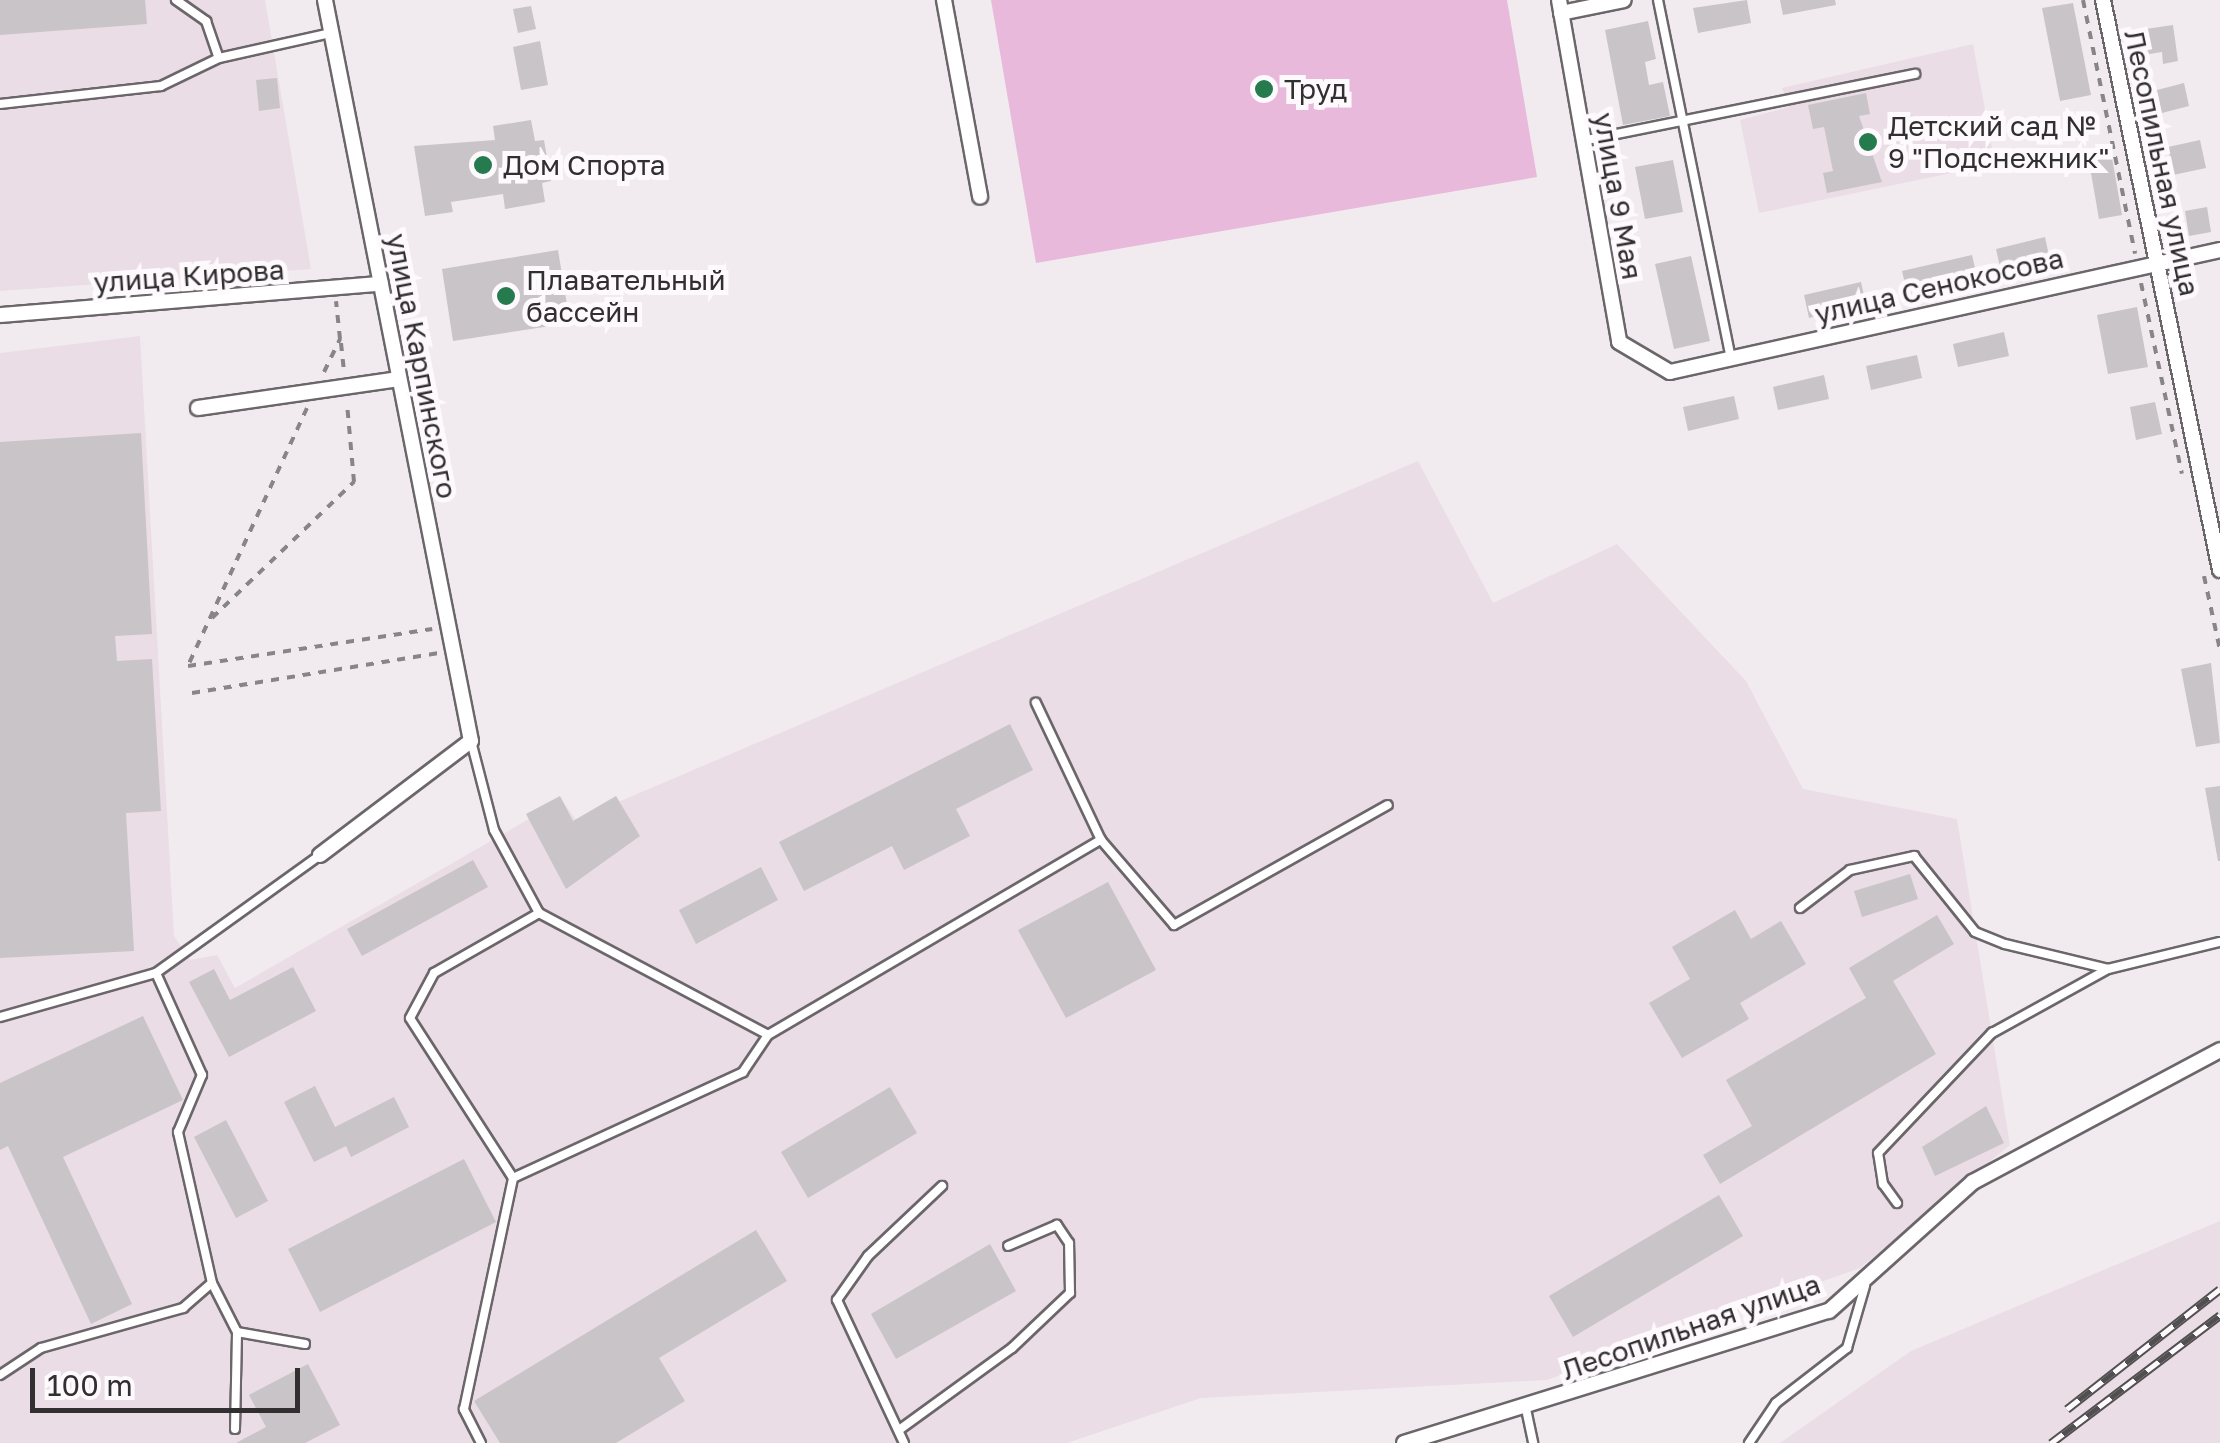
<!DOCTYPE html>
<meta charset="utf-8">
<style>
body{margin:0}
#map{position:relative;width:2220px;height:1443px;overflow:hidden;background:#f1ebef;font-family:"Golos Text",sans-serif}
div>[style]{position:absolute}
.built>*{inset:0;background:#eadde6}
.green>*{inset:0;background:#e8b9db}
.building>*{inset:0;background:#c9c4c8}
.path>*{height:4px;margin-top:-2px;transform-origin:0;background:repeating-linear-gradient(90deg,#888587 0 8px,transparent 0 16px)}
.roads{filter:drop-shadow(2px 0 #6b666a) drop-shadow(-2px 0 #6b666a) drop-shadow(0 2px #6b666a) drop-shadow(0 -2px #6b666a)}
.service>*{height:8px;margin:-4px;padding:0 4px;transform-origin:4px;border-radius:4px;background:#fff}
.minor>*{height:14px;margin:-7px;padding:0 7px;transform-origin:7px;border-radius:7px;background:#fff}
.rail>*{height:9px;margin-top:-4.5px;transform-origin:0;background:repeating-linear-gradient(90deg,#fef9fc 0 15px,#514f50 0 30px);box-sizing:border-box;border-block:2px solid #514f50}
.dots>*{width:28px;height:28px;translate:-50% -50%;box-sizing:border-box;border:5px solid #fef9fc;border-radius:50%}
span{translate:-50% -50%;white-space:nowrap;text-align:center;line-height:1.15;-webkit-text-stroke:10px #fef9fc;paint-order:stroke}
.poi-label{font-size:28px;color:#312f30}
.left{translate:0 -50%;text-align:left}
.street-label{font-size:28px;color:#312f30}
.scale{position:absolute;left:30px;top:1368px;width:270px;height:45px;box-sizing:border-box;border:5px solid #312f30;border-top:0;padding-left:12px;font-size:30px;line-height:35px;white-space:nowrap;color:#312f30;-webkit-text-stroke:8px #fef9fc;paint-order:stroke}
</style>
<div id="map">
<div class="built">
<div style="clip-path:polygon(0 0,265px 0,311px 269px,0 291px)"></div>
<div style="clip-path:polygon(1973px 44px,1995px 164px,1759px 213px,1740px 120px,1789px 107px,1782px 88px)"></div>
<div style="clip-path:polygon(140px 336px,174px 936px,190px 960px,217px 955px,235px 988px,562px 800px,576px 820px,1418px 461px,1493px 603px,1617px 544px,1746px 681px,1803px 789px,1957px 819px,2010px 1145px,1860px 1268px,1547px 1380px,1201px 1398px,1067px 1443px,0 1443px,0 353px)"></div>
<div style="clip-path:polygon(2220px 1221px,2220px 1443px,1780px 1443px,1911px 1351px)"></div>
</div>
<div class="green">
<div style="clip-path:polygon(991px 0,1507px 0,1537px 177px,1036px 263px)"></div>
</div>
<div class="building">
<div style="clip-path:polygon(0 0,145px 0,147px 24px,0 35px)"></div>
<div style="clip-path:polygon(1747px 0,1751px 23px,1698px 33px,1693px 8px)"></div>
<div style="clip-path:polygon(1780px 0,1835px 0,1836px 5px,1783px 15px)"></div>
<div style="clip-path:polygon(2073px 3px,2091px 95px,2060px 101px,2042px 8px)"></div>
<div style="clip-path:polygon(531px 6px,536px 29px,518px 33px,513px 9px)"></div>
<div style="clip-path:polygon(1648px 21px,1656px 59px,1645px 62px,1649px 85px,1663px 82px,1670px 116px,1623px 125px,1605px 30px)"></div>
<div style="clip-path:polygon(2173px 25px,2178px 61px,2163px 64px,2162px 52px,2143px 55px,2139px 30px)"></div>
<div style="clip-path:polygon(540px 41px,548px 85px,521px 90px,513px 47px)"></div>
<div style="clip-path:polygon(277px 78px,280px 108px,259px 111px,256px 80px)"></div>
<div style="clip-path:polygon(2184px 83px,2189px 106px,2162px 113px,2157px 90px)"></div>
<div style="clip-path:polygon(1866px 93px,1870px 114px,1859px 116px,1882px 182px,1827px 193px,1823px 173px,1833px 171px,1824px 127px,1813px 129px,1808px 105px)"></div>
<div style="clip-path:polygon(531px 120px,535px 141px,544px 140px,551px 181px,542px 183px,545px 202px,505px 209px,503px 194px,451px 202px,453px 212px,425px 216px,414px 146px,495px 140px,493px 126px)"></div>
<div style="clip-path:polygon(2200px 140px,2206px 168px,2173px 175px,2168px 147px)"></div>
<div style="clip-path:polygon(2111px 152px,2122px 215px,2099px 219px,2088px 156px)"></div>
<div style="clip-path:polygon(1673px 160px,1683px 212px,1645px 219px,1635px 167px)"></div>
<div style="clip-path:polygon(2207px 207px,2211px 232px,2189px 236px,2185px 211px)"></div>
<div style="clip-path:polygon(2045px 237px,2051px 265px,2002px 276px,1996px 249px)"></div>
<div style="clip-path:polygon(558px 250px,570px 323px,453px 341px,442px 269px)"></div>
<div style="clip-path:polygon(1972px 255px,1978px 281px,1908px 296px,1902px 271px)"></div>
<div style="clip-path:polygon(1691px 256px,1710px 341px,1674px 349px,1655px 264px)"></div>
<div style="clip-path:polygon(1861px 282px,1866px 305px,1809px 318px,1804px 295px)"></div>
<div style="clip-path:polygon(2137px 307px,2148px 367px,2108px 374px,2097px 315px)"></div>
<div style="clip-path:polygon(2004px 332px,2009px 356px,1958px 367px,1953px 344px)"></div>
<div style="clip-path:polygon(1917px 355px,1922px 378px,1871px 390px,1866px 366px)"></div>
<div style="clip-path:polygon(1824px 375px,1829px 399px,1778px 410px,1773px 387px)"></div>
<div style="clip-path:polygon(1734px 396px,1739px 419px,1688px 431px,1683px 407px)"></div>
<div style="clip-path:polygon(2155px 402px,2162px 434px,2136px 440px,2130px 407px)"></div>
<div style="clip-path:polygon(141px 433px,152px 634px,115px 636px,117px 661px,152px 659px,161px 811px,126px 813px,134px 951px,0 958px,0 442px)"></div>
<div style="clip-path:polygon(2211px 663px,2220px 743px,2196px 747px,2181px 669px)"></div>
<div style="clip-path:polygon(1010px 724px,1033px 770px,956px 809px,970px 836px,904px 870px,892px 846px,804px 891px,779px 842px)"></div>
<div style="clip-path:polygon(2220px 786px,2220px 861px,2218px 861px,2205px 788px)"></div>
<div style="clip-path:polygon(560px 796px,573px 821px,616px 796px,640px 836px,566px 889px,526px 814px)"></div>
<div style="clip-path:polygon(473px 860px,488px 887px,362px 956px,347px 929px)"></div>
<div style="clip-path:polygon(761px 867px,778px 900px,696px 944px,679px 910px)"></div>
<div style="clip-path:polygon(1910px 874px,1918px 899px,1862px 917px,1854px 891px)"></div>
<div style="clip-path:polygon(1108px 882px,1156px 970px,1066px 1018px,1018px 930px)"></div>
<div style="clip-path:polygon(1735px 910px,1751px 939px,1781px 921px,1806px 964px,1740px 1003px,1749px 1019px,1682px 1058px,1649px 1003px,1690px 979px,1672px 947px)"></div>
<div style="clip-path:polygon(1937px 915px,1954px 944px,1893px 981px,1936px 1054px,1720px 1184px,1703px 1155px,1752px 1126px,1726px 1080px,1866px 998px,1849px 968px)"></div>
<div style="clip-path:polygon(293px 967px,316px 1011px,229px 1057px,189px 982px,214px 969px,230px 1000px)"></div>
<div style="clip-path:polygon(143px 1016px,183px 1100px,63px 1157px,132px 1304px,91px 1324px,8px 1146px,0 1150px,0 1083px)"></div>
<div style="clip-path:polygon(315px 1086px,335px 1127px,394px 1097px,409px 1127px,351px 1157px,346px 1146px,314px 1162px,284px 1102px)"></div>
<div style="clip-path:polygon(890px 1087px,917px 1133px,808px 1198px,781px 1152px)"></div>
<div style="clip-path:polygon(1986px 1106px,2004px 1143px,1935px 1176px,1922px 1147px)"></div>
<div style="clip-path:polygon(226px 1120px,268px 1201px,236px 1218px,194px 1137px)"></div>
<div style="clip-path:polygon(464px 1159px,496px 1222px,320px 1312px,288px 1249px)"></div>
<div style="clip-path:polygon(1719px 1195px,1743px 1236px,1573px 1337px,1549px 1296px)"></div>
<div style="clip-path:polygon(756px 1230px,787px 1281px,659px 1358px,685px 1401px,616px 1443px,500px 1443px,474px 1401px)"></div>
<div style="clip-path:polygon(990px 1244px,1016px 1291px,896px 1359px,871px 1314px)"></div>
<div style="clip-path:polygon(308px 1364px,340px 1425px,305px 1443px,236px 1443px,266px 1427px,249px 1395px)"></div>
</div>
<div class="path">
<div style="left:2083px;top:0;width:259px;rotate:78.4deg"></div>
<div style="left:2141px;top:283px;width:195px;rotate:77.9deg"></div>
<div style="left:341px;top:343px;width:31px;rotate:84deg"></div>
<div style="left:324px;top:372px;width:37px;rotate:-64deg"></div>
<div style="left:340px;top:339px;width:38px;rotate:-96deg"></div>
<div style="left:307px;top:408px;width:284px;rotate:114.8deg"></div>
<div style="left:188px;top:666px;width:247px;rotate:-8.6deg"></div>
<div style="left:2204px;top:576px;width:76px;rotate:77.8deg"></div>
<div style="left:212px;top:618px;width:197px;rotate:-43.8deg"></div>
<div style="left:354px;top:482px;width:79px;rotate:-95.1deg"></div>
<div style="left:192px;top:693px;width:250px;rotate:-9.2deg"></div>
</div>
<div class="roads">
<div class="service">
<div style="left:176px;top:0;width:37px;rotate:35deg"></div>
<div style="left:206px;top:21px;width:39px;rotate:71deg"></div>
<div style="left:219px;top:58px;width:115px;rotate:-12.6deg"></div>
<div style="left:1658px;top:0;width:365px;rotate:78.5deg"></div>
<div style="left:0;top:104px;width:162px;rotate:-6.4deg"></div>
<div style="left:161px;top:86px;width:64px;rotate:-25.8deg"></div>
<div style="left:1582px;top:141px;width:340px;rotate:-11.4deg"></div>
<div style="left:471px;top:741px;width:92px;rotate:75.5deg"></div>
<div style="left:494px;top:830px;width:94px;rotate:61.5deg"></div>
<div style="left:539px;top:913px;width:259px;rotate:28deg"></div>
<div style="left:768px;top:1035px;width:386px;rotate:-30.4deg"></div>
<div style="left:1101px;top:840px;width:152px;rotate:-115.4deg"></div>
<div style="left:1101px;top:840px;width:112px;rotate:49.3deg"></div>
<div style="left:1174px;top:925px;width:245px;rotate:-29.3deg"></div>
<div style="left:1800px;top:908px;width:63px;rotate:-37.2deg"></div>
<div style="left:1850px;top:870px;width:66px;rotate:-12.3deg"></div>
<div style="left:1914px;top:856px;width:97px;rotate:51.2deg"></div>
<div style="left:1975px;top:932px;width:32px;rotate:22deg"></div>
<div style="left:2005px;top:944px;width:106px;rotate:13.6deg"></div>
<div style="left:2108px;top:969px;width:115px;rotate:-13.6deg"></div>
<div style="left:0;top:1017px;width:162px;rotate:-15.8deg"></div>
<div style="left:156px;top:973px;width:202px;rotate:-35.7deg"></div>
<div style="left:513px;top:1178px;width:190px;rotate:-122.8deg"></div>
<div style="left:410px;top:1018px;width:51px;rotate:-61.9deg"></div>
<div style="left:434px;top:973px;width:121px;rotate:-29.7deg"></div>
<div style="left:1897px;top:1203px;width:24px;rotate:-126deg"></div>
<div style="left:1883px;top:1184px;width:31px;rotate:-99deg"></div>
<div style="left:1878px;top:1153px;width:166px;rotate:-46.5deg"></div>
<div style="left:1992px;top:1033px;width:132px;rotate:-28.9deg"></div>
<div style="left:212px;top:1283px;width:55px;rotate:63deg"></div>
<div style="left:237px;top:1332px;width:69px;rotate:10deg"></div>
<div style="left:0;top:1375px;width:49px;rotate:-33.4deg"></div>
<div style="left:41px;top:1348px;width:148px;rotate:-15.7deg"></div>
<div style="left:183px;top:1308px;width:38px;rotate:-41deg"></div>
<div style="left:212px;top:1283px;width:155px;rotate:-102.7deg"></div>
<div style="left:178px;top:1132px;width:62px;rotate:-67.2deg"></div>
<div style="left:202px;top:1075px;width:112px;rotate:-114.3deg"></div>
<div style="left:1526px;top:1409px;width:35px;rotate:78deg"></div>
<div style="left:235px;top:1429px;width:97px;rotate:-88.8deg"></div>
<div style="left:899px;top:1430px;width:140px;rotate:-36deg"></div>
<div style="left:1012px;top:1348px;width:80px;rotate:-43.5deg"></div>
<div style="left:1070px;top:1293px;width:50px;rotate:-91.1deg"></div>
<div style="left:1069px;top:1243px;width:22px;rotate:-124deg"></div>
<div style="left:1057px;top:1225px;width:53px;rotate:156.8deg"></div>
<div style="left:481px;top:1443px;width:38px;rotate:-117deg"></div>
<div style="left:464px;top:1409px;width:236px;rotate:-78deg"></div>
<div style="left:513px;top:1178px;width:253px;rotate:-24.7deg"></div>
<div style="left:743px;top:1072px;width:45px;rotate:-56deg"></div>
<div style="left:904px;top:1443px;width:158px;rotate:-115.1deg"></div>
<div style="left:837px;top:1300px;width:54px;rotate:-54.8deg"></div>
<div style="left:868px;top:1256px;width:102px;rotate:-43.4deg"></div>
<div style="left:1749px;top:1443px;width:48px;rotate:-56deg"></div>
<div style="left:1776px;top:1403px;width:90px;rotate:-37.8deg"></div>
<div style="left:1847px;top:1348px;width:65px;rotate:-73.8deg"></div>
</div>
<div class="minor">
<div style="left:944px;top:0;width:200px;rotate:79.6deg"></div>
<div style="left:1559px;top:0;width:347px;rotate:80deg"></div>
<div style="left:1619px;top:342px;width:59px;rotate:30.5deg"></div>
<div style="left:1670px;top:372px;width:563px;rotate:-12.51deg"></div>
<div style="left:2103px;top:0;width:582px;rotate:78.4deg"></div>
<div style="left:1561px;top:13px;width:64px;rotate:-11.7deg"></div>
<div style="left:0;top:315px;width:382px;rotate:-4.7deg"></div>
<div style="left:198px;top:408px;width:203px;rotate:-8.2deg"></div>
<div style="left:320px;top:855px;width:189px;rotate:-37.1deg"></div>
<div style="left:471px;top:741px;width:755px;rotate:-101.15deg"></div>
<div style="left:1404px;top:1443px;width:445px;rotate:-17.3deg"></div>
<div style="left:1829px;top:1311px;width:193px;rotate:-41.9deg"></div>
<div style="left:1973px;top:1182px;width:280px;rotate:-28.1deg"></div>
</div>
</div>
<div class="rail">
<div style="left:2067px;top:1409px;width:194px;rotate:-38.1deg"></div>
<div style="left:2051px;top:1443px;width:212px;rotate:-37.1deg"></div>
</div>
<div class="dots">
<div style="left:1264px;top:89px;background:#257a4e"></div>
<div style="left:1868px;top:142px;background:#257a4e"></div>
<div style="left:483px;top:165px;background:#257a4e"></div>
<div style="left:506px;top:296px;background:#257a4e"></div>
</div>
<div class="poi-label">
<span class="left" style="left:1284px;top:89px">Труд</span>
<span class="left" style="left:1888px;top:142px">Детский сад №<br>9 "Подснежник"</span>
<span class="left" style="left:503px;top:165px">Дом Спорта</span>
<span class="left" style="left:526px;top:296px">Плавательный<br>бассейн</span>
</div>
<div class="street-label">
<span style="left:2162px;top:163px;rotate:78deg">Лесопильная улица</span>
<span style="left:1618px;top:196px;rotate:80deg">улица 9 Мая</span>
<span style="left:189px;top:276px;rotate:-4deg">улица Кирова</span>
<span style="left:1939px;top:286px;rotate:-13deg">улица Сенокосова</span>
<span style="left:422px;top:366px;rotate:79deg">улица Карпинского</span>
<span style="left:1691px;top:1327px;rotate:-19deg">Лесопильная улица</span>
</div>
<div class="scale">100 m</div>
</div>
